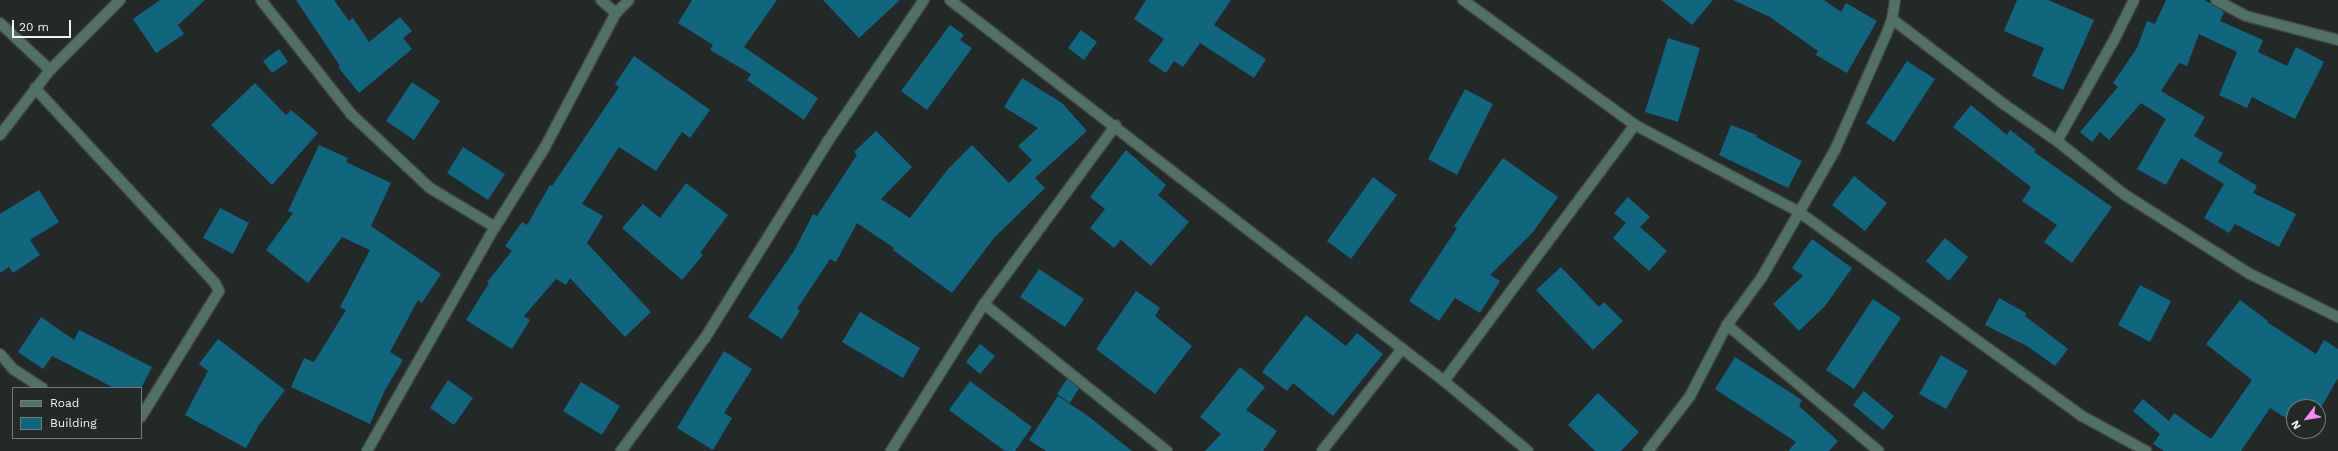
<!DOCTYPE html>
<style>
body{margin:0}
#map{position:relative;width:2338px;height:451px;overflow:hidden;background:#232929;font-family:"Work Sans",sans-serif}
div>[style]{position:absolute}
.building>*{inset:0;background:#12657f}
.roads{filter:drop-shadow(1px 0 #404646) drop-shadow(-1px 0 #404646) drop-shadow(0 1px #404646) drop-shadow(0 -1px #404646)}
.minor>*{height:10px;margin:-5px;padding:0 5px;transform-origin:5px;border-radius:5px;background:#527066}
span{translate:-50% -50%;white-space:nowrap;text-align:center;line-height:1.15;-webkit-text-stroke:3.5px #232929;paint-order:stroke}
.legend{position:absolute;left:12px;top:387px;width:130px;height:52px;box-sizing:border-box;background:#232929;border:1px solid #757b7b;margin:0;padding:5px 7px;list-style:none;font-size:12px;color:#f1f5f5}
.legend li{display:flex;align-items:center;gap:8px;height:20px}
.legend b{width:20px;border:1px solid #757b7b}
.north{position:absolute;left:2286px;top:399px;width:40px;height:40px;box-sizing:border-box;background:#232929;border:1px solid #757b7b;border-radius:50%;rotate:239deg;font-size:11px;font-weight:700;line-height:16px;text-align:center;color:#f1f5f5}
.north::after{content:'';display:block;margin:auto;width:14px;height:18px;background:#f589ef;clip-path:polygon(50% 0,100% 100%,50% 72%,0 100%)}
.scale{position:absolute;left:12px;top:20px;width:59px;height:18px;box-sizing:border-box;border:2px solid #f1f5f5;border-top:0;padding-left:5px;font-size:12px;line-height:14px;white-space:nowrap;color:#f1f5f5;-webkit-text-stroke:3px #232929;paint-order:stroke}
</style>
<div id="map">
<div class="building">
<div style="clip-path:polygon(160px 0,205px 0,178px 25px,184px 34px,156px 53px,133px 19px)"></div>
<div style="clip-path:polygon(296px 0,334px 0,349px 21px,353px 18px,369px 42px,400px 17px,412px 31px,403px 38px,412px 49px,359px 93px,338px 67px,340px 66px)"></div>
<div style="clip-path:polygon(692px 0,777px 0,744px 47px,818px 98px,804px 120px,747px 80px,751px 74px,710px 50px,713px 45px,678px 23px)"></div>
<div style="clip-path:polygon(823px 0,900px 0,859px 38px)"></div>
<div style="clip-path:polygon(1146px 0,1231px 0,1214px 25px,1266px 59px,1254px 78px,1200px 43px,1183px 67px,1174px 61px,1166px 73px,1148px 61px,1164px 39px,1134px 19px)"></div>
<div style="clip-path:polygon(1661px 0,1713px 0,1692px 25px)"></div>
<div style="clip-path:polygon(1733px 0,1824px 0,1841px 12px,1846px 3px,1877px 21px,1847px 73px,1816px 55px,1818px 51px,1770px 17px)"></div>
<div style="clip-path:polygon(2017px 0,2048px 0,2094px 20px,2063px 90px,2032px 76px,2044px 48px,2004px 31px)"></div>
<div style="clip-path:polygon(2166px 0,2204px 0,2210px 3px,2224px 12px,2220px 21px,2263px 40px,2258px 52px,2287px 66px,2296px 47px,2324px 62px,2295px 119px,2252px 97px,2247px 108px,2219px 95px,2237px 52px,2199px 34px,2187px 66px,2179px 63px,2161px 91px,2205px 117px,2194px 136px,2223px 153px,2218px 162px,2257px 186px,2253px 193px,2296px 214px,2279px 247px,2235px 224px,2229px 233px,2204px 218px,2224px 184px,2181px 158px,2166px 185px,2137px 169px,2166px 119px,2141px 103px,2109px 140px,2100px 132px,2092px 142px,2080px 132px,2118px 87px,2113px 83px,2137px 48px,2147px 21px,2155px 24px)"></div>
<div style="clip-path:polygon(950px 25px,964px 35px,960px 40px,972px 48px,927px 110px,901px 91px)"></div>
<div style="clip-path:polygon(1081px 30px,1097px 42px,1084px 60px,1068px 48px)"></div>
<div style="clip-path:polygon(1668px 38px,1700px 48px,1678px 122px,1645px 112px)"></div>
<div style="clip-path:polygon(279px 49px,288px 62px,272px 73px,263px 61px)"></div>
<div style="clip-path:polygon(634px 56px,710px 110px,690px 138px,682px 132px,656px 171px,619px 147px,582px 204px,603px 216px,587px 243px,651px 312px,625px 337px,570px 278px,566px 285px,556px 279px,524px 316px,530px 320px,512px 349px,466px 320px,489px 283px,487px 282px,512px 251px,505px 246px,522px 222px,527px 225px,550px 185px,552px 186px,619px 87px,615px 84px)"></div>
<div style="clip-path:polygon(1907px 61px,1935px 79px,1894px 142px,1866px 123px)"></div>
<div style="clip-path:polygon(1022px 78px,1062px 103px,1087px 131px,1035px 178px,1045px 188px,994px 238px,952px 293px,893px 250px,894px 248px,857px 223px,836px 262px,830px 259px,797px 309px,800px 311px,782px 339px,748px 317px,794px 251px,813px 214px,817px 216px,857px 155px,854px 152px,876px 131px,912px 167px,881px 199px,910px 218px,948px 169px,972px 145px,1009px 183px,1032px 160px,1018px 146px,1038px 128px,1004px 107px)"></div>
<div style="clip-path:polygon(412px 82px,440px 101px,414px 140px,386px 121px)"></div>
<div style="clip-path:polygon(255px 83px,286px 115px,291px 110px,318px 133px,272px 185px,211px 125px)"></div>
<div style="clip-path:polygon(1465px 89px,1493px 104px,1457px 175px,1428px 159px)"></div>
<div style="clip-path:polygon(1971px 105px,2007px 135px,2010px 130px,2036px 150px,2034px 152px,2112px 207px,2072px 263px,2044px 242px,2057px 225px,2022px 201px,2031px 187px,1953px 127px)"></div>
<div style="clip-path:polygon(1731px 125px,1757px 135px,1756px 137px,1802px 161px,1788px 188px,1719px 155px)"></div>
<div style="clip-path:polygon(319px 145px,348px 158px,346px 162px,391px 183px,371px 226px,441px 274px,422px 303px,418px 300px,390px 352px,403px 360px,385px 390px,370px 424px,291px 387px,304px 358px,314px 362px,346px 310px,340px 307px,370px 250px,342px 237px,308px 283px,266px 250px,293px 213px,288px 211px)"></div>
<div style="clip-path:polygon(463px 147px,505px 174px,488px 200px,447px 173px)"></div>
<div style="clip-path:polygon(1126px 150px,1166px 185px,1158px 195px,1189px 222px,1151px 266px,1121px 240px,1114px 248px,1090px 228px,1105px 209px,1090px 197px)"></div>
<div style="clip-path:polygon(1503px 158px,1558px 197px,1533px 232px,1490px 275px,1500px 281px,1480px 313px,1455px 298px,1439px 321px,1409px 301px,1457px 228px,1454px 226px)"></div>
<div style="clip-path:polygon(1854px 176px,1887px 203px,1865px 231px,1832px 205px)"></div>
<div style="clip-path:polygon(1373px 177px,1397px 195px,1351px 259px,1327px 241px)"></div>
<div style="clip-path:polygon(686px 183px,728px 215px,700px 253px,703px 255px,682px 280px,622px 228px,643px 204px,660px 218px)"></div>
<div style="clip-path:polygon(39px 190px,59px 222px,30px 240px,40px 255px,13px 273px,9px 267px,0 273px,0 214px)"></div>
<div style="clip-path:polygon(1628px 197px,1650px 217px,1640px 227px,1667px 251px,1649px 271px,1613px 238px,1626px 223px,1614px 213px)"></div>
<div style="clip-path:polygon(220px 208px,249px 223px,233px 254px,203px 238px)"></div>
<div style="clip-path:polygon(1945px 238px,1968px 257px,1949px 281px,1926px 261px)"></div>
<div style="clip-path:polygon(1812px 239px,1852px 268px,1825px 306px,1799px 331px,1773px 304px,1803px 276px,1792px 268px)"></div>
<div style="clip-path:polygon(1561px 267px,1599px 307px,1604px 302px,1623px 321px,1593px 350px,1536px 290px)"></div>
<div style="clip-path:polygon(1039px 269px,1084px 299px,1065px 327px,1020px 297px)"></div>
<div style="clip-path:polygon(2140px 285px,2171px 301px,2150px 342px,2118px 325px)"></div>
<div style="clip-path:polygon(1136px 291px,1160px 308px,1155px 316px,1192px 346px,1155px 394px,1096px 349px)"></div>
<div style="clip-path:polygon(1999px 298px,2026px 313px,2025px 316px,2068px 349px,2055px 366px,2027px 346px,1985px 325px)"></div>
<div style="clip-path:polygon(1873px 299px,1901px 318px,1854px 389px,1826px 370px)"></div>
<div style="clip-path:polygon(2240px 300px,2268px 321px,2267px 322px,2316px 354px,2324px 340px,2338px 349px,2338px 378px,2318px 413px,2318px 407px,2294px 407px,2294px 423px,2270px 408px,2241px 451px,2164px 451px,2153px 444px,2160px 434px,2133px 411px,2143px 399px,2169px 421px,2174px 413px,2211px 439px,2252px 380px,2206px 344px)"></div>
<div style="clip-path:polygon(860px 312px,920px 348px,903px 378px,842px 342px)"></div>
<div style="clip-path:polygon(1306px 315px,1346px 346px,1357px 333px,1383px 354px,1333px 416px,1293px 383px,1287px 391px,1262px 372px)"></div>
<div style="clip-path:polygon(41px 317px,74px 340px,79px 330px,152px 367px,141px 388px,114px 388px,52px 356px,43px 369px,18px 352px)"></div>
<div style="clip-path:polygon(218px 339px,285px 390px,259px 425px,246px 448px,185px 415px,208px 371px,199px 364px)"></div>
<div style="clip-path:polygon(980px 344px,995px 356px,980px 374px,966px 362px)"></div>
<div style="clip-path:polygon(724px 351px,752px 369px,724px 413px,732px 418px,713px 450px,677px 428px)"></div>
<div style="clip-path:polygon(1941px 355px,1968px 371px,1946px 409px,1919px 394px)"></div>
<div style="clip-path:polygon(1735px 357px,1802px 400px,1799px 406px,1838px 441px,1829px 451px,1788px 451px,1796px 442px,1715px 389px)"></div>
<div style="clip-path:polygon(1240px 367px,1265px 387px,1246px 410px,1277px 431px,1263px 451px,1205px 451px,1221px 434px,1200px 417px)"></div>
<div style="clip-path:polygon(1067px 379px,1079px 388px,1070px 403px,1057px 394px)"></div>
<div style="clip-path:polygon(448px 380px,473px 398px,454px 425px,430px 408px)"></div>
<div style="clip-path:polygon(970px 381px,1032px 427px,1015px 451px,1005px 451px,949px 410px)"></div>
<div style="clip-path:polygon(581px 382px,620px 406px,602px 435px,563px 411px)"></div>
<div style="clip-path:polygon(1864px 391px,1894px 416px,1883px 430px,1853px 405px)"></div>
<div style="clip-path:polygon(1598px 393px,1639px 432px,1621px 451px,1595px 451px,1568px 425px)"></div>
<div style="clip-path:polygon(1058px 396px,1088px 416px,1132px 451px,1046px 451px,1029px 440px)"></div>
</div>
<div class="roads">
<div class="minor">
<div style="left:261px;top:0;width:145px;rotate:51.7deg"></div>
<div style="left:351px;top:114px;width:108px;rotate:43.1deg"></div>
<div style="left:430px;top:188px;width:76px;rotate:31deg"></div>
<div style="left:601px;top:0;width:20px;rotate:41deg"></div>
<div style="left:950px;top:0;width:624px;rotate:37.64deg"></div>
<div style="left:1444px;top:381px;width:109px;rotate:39.8deg"></div>
<div style="left:1463px;top:0;width:213px;rotate:36deg"></div>
<div style="left:1635px;top:125px;width:186px;rotate:27.9deg"></div>
<div style="left:1799px;top:212px;width:349px;rotate:35.8deg"></div>
<div style="left:2082px;top:416px;width:73px;rotate:28.7deg"></div>
<div style="left:2216px;top:0;width:34px;rotate:28deg"></div>
<div style="left:2246px;top:16px;width:95px;rotate:14.6deg"></div>
<div style="left:1892px;top:19px;width:142px;rotate:37.3deg"></div>
<div style="left:2005px;top:105px;width:63px;rotate:34.7deg"></div>
<div style="left:2057px;top:141px;width:87px;rotate:38.5deg"></div>
<div style="left:2125px;top:195px;width:148px;rotate:32.3deg"></div>
<div style="left:2250px;top:274px;width:98px;rotate:26deg"></div>
<div style="left:0;top:23px;width:69px;rotate:43.2deg"></div>
<div style="left:35px;top:88px;width:265px;rotate:47.3deg"></div>
<div style="left:215px;top:283px;width:9px;rotate:63deg"></div>
<div style="left:219px;top:291px;width:148px;rotate:121.8deg"></div>
<div style="left:0;top:135px;width:82px;rotate:-52.4deg"></div>
<div style="left:50px;top:70px;width:99px;rotate:-45deg"></div>
<div style="left:2057px;top:141px;width:118px;rotate:-60.6deg"></div>
<div style="left:2115px;top:38px;width:42px;rotate:-63.4deg"></div>
<div style="left:984px;top:304px;width:235px;rotate:38.8deg"></div>
<div style="left:1727px;top:325px;width:197px;rotate:39.7deg"></div>
<div style="left:0;top:354px;width:20px;rotate:49deg"></div>
<div style="left:13px;top:369px;width:35px;rotate:33deg"></div>
<div style="left:1444px;top:381px;width:319px;rotate:-53.3deg"></div>
<div style="left:367px;top:451px;width:258px;rotate:-60.3deg"></div>
<div style="left:495px;top:227px;width:94px;rotate:-58deg"></div>
<div style="left:545px;top:147px;width:152px;rotate:-62.1deg"></div>
<div style="left:616px;top:13px;width:18px;rotate:-45deg"></div>
<div style="left:621px;top:451px;width:141px;rotate:-53.4deg"></div>
<div style="left:705px;top:338px;width:232px;rotate:-58deg"></div>
<div style="left:828px;top:141px;width:171px;rotate:-55.8deg"></div>
<div style="left:891px;top:451px;width:174px;rotate:-57.7deg"></div>
<div style="left:984px;top:304px;width:222px;rotate:-53.6deg"></div>
<div style="left:1322px;top:451px;width:130px;rotate:-51.9deg"></div>
<div style="left:1648px;top:451px;width:69px;rotate:-52.6deg"></div>
<div style="left:1690px;top:396px;width:80px;rotate:-62.5deg"></div>
<div style="left:1727px;top:325px;width:59px;rotate:-53.9deg"></div>
<div style="left:1762px;top:277px;width:146px;rotate:-60.1deg"></div>
<div style="left:1835px;top:150px;width:126px;rotate:-66.1deg"></div>
<div style="left:1886px;top:35px;width:17px;rotate:-69deg"></div>
<div style="left:1892px;top:19px;width:19px;rotate:-81deg"></div>
</div>
</div>
<ul class="legend">
<li><b style="height:5px;background:#527066"></b>Road</li>
<li><b style="height:11px;background:#12657f"></b>Building</li>
</ul>
<div class="north">N</div>
<div class="scale">20 m</div>
</div>
